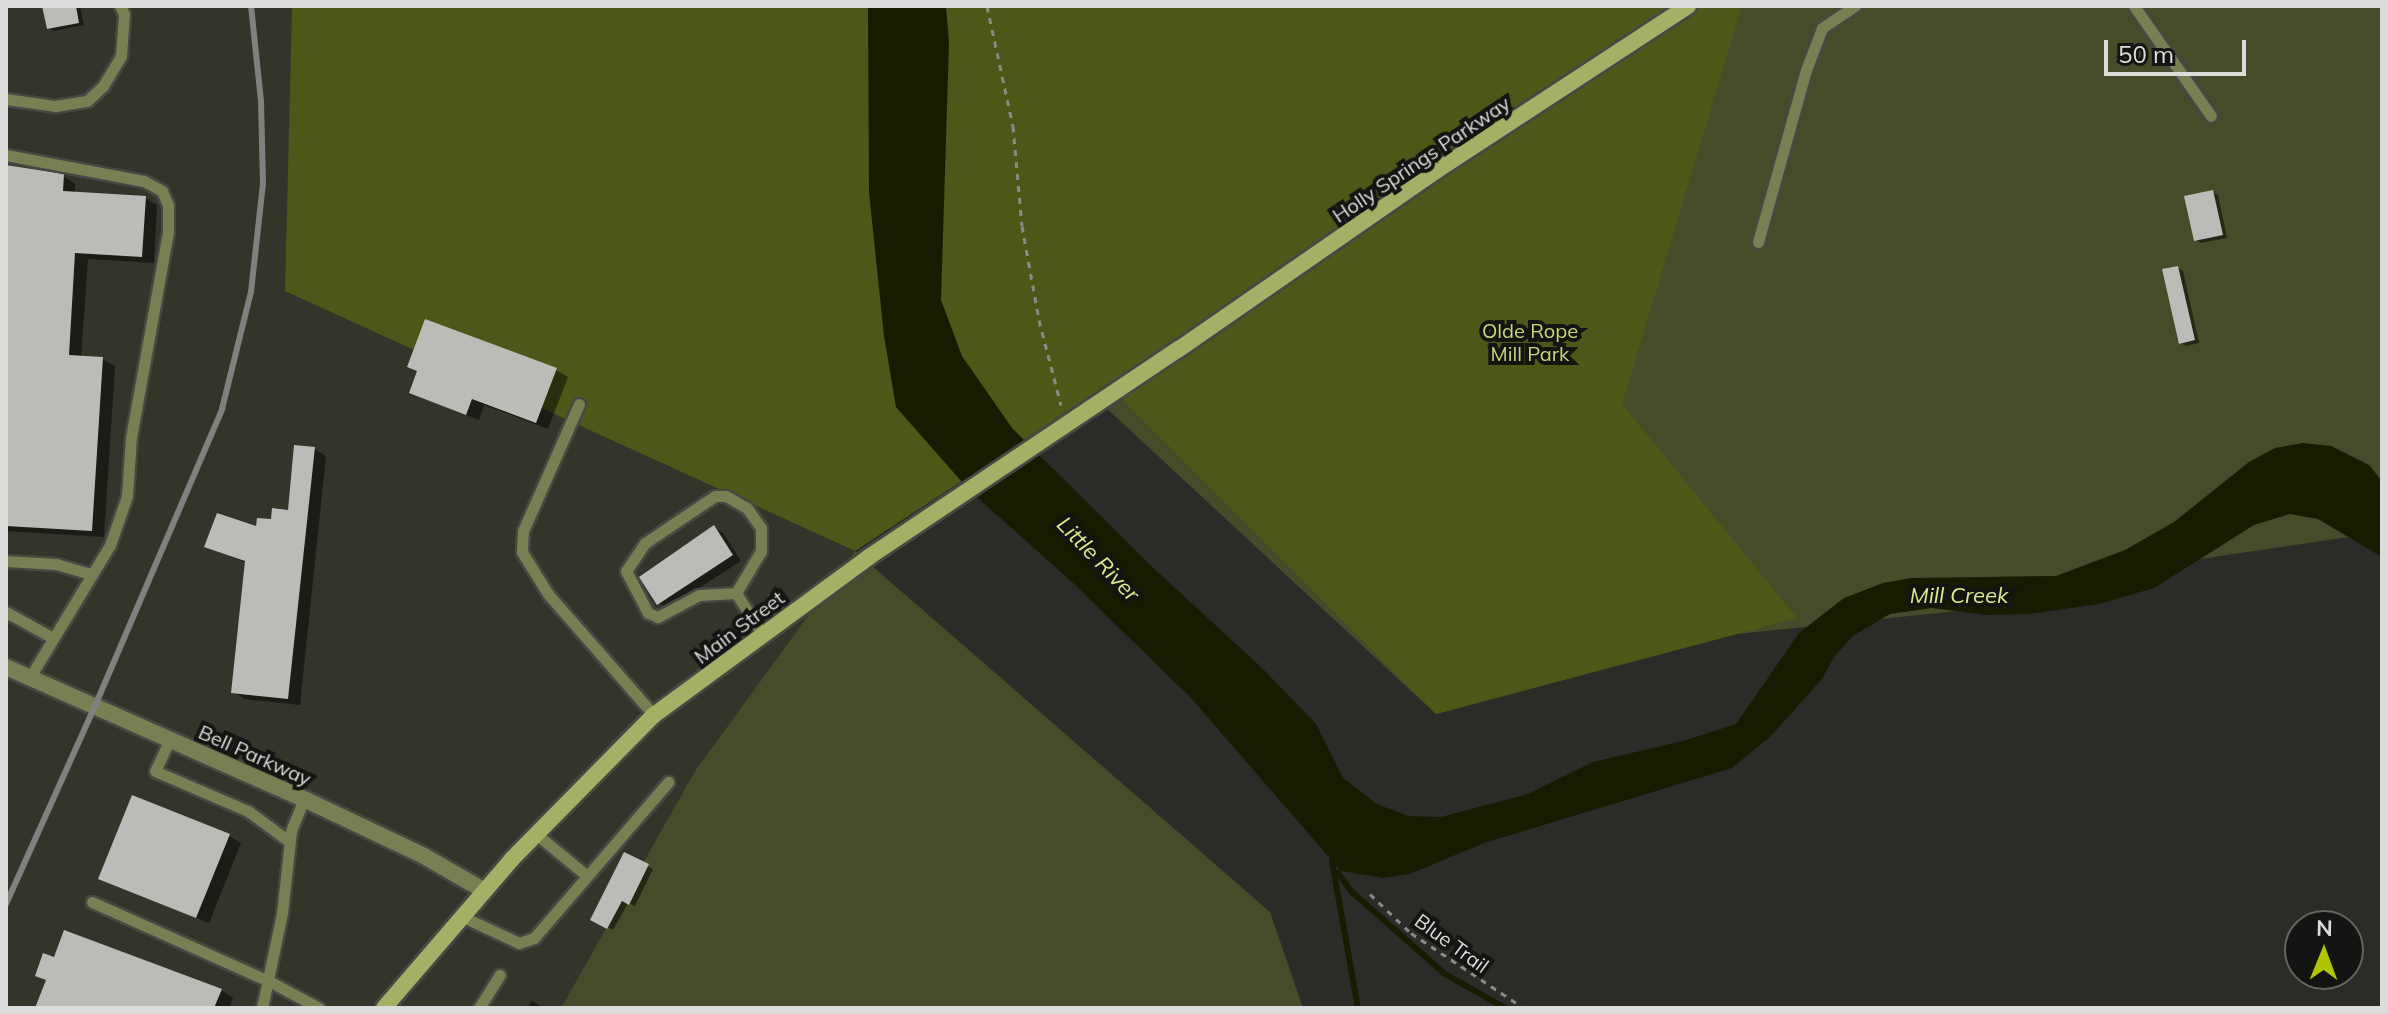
<!DOCTYPE html>
<style>
body{margin:0}
#map{position:relative;width:2388px;height:1014px;overflow:hidden;background:#2b2c28;font-family:Mulish,sans-serif}
div>[style]{position:absolute}
.built>*{inset:0;background:#32352a}
.green>*{inset:0;background:#464c29}
.forest>*{inset:0;background:#4e5717}
.water>*{inset:0;background:#171b00}
.shadow>*{inset:0;background:#0007}
.stream>*{height:6px;margin:-3px;padding:0 3px;transform-origin:3px;border-radius:3px;background:#171b00}
.building>*{inset:0;background:#bbbcb7}
.path>*{height:3px;margin-top:-1.5px;transform-origin:0;background:repeating-linear-gradient(90deg,#8a8b87 0 6px,transparent 0 12px)}
.roads{filter:drop-shadow(2px 0 #474844) drop-shadow(-2px 0 #474844) drop-shadow(0 2px #474844) drop-shadow(0 -2px #474844)}
.service>*{height:11px;margin:-5.5px;padding:0 5.5px;transform-origin:5.5px;border-radius:5.5px;background:#778052}
.minor>*{height:16px;margin:-8px;padding:0 8px;transform-origin:8px;border-radius:8px;background:#778052}
.secondary>*{height:16px;margin:-8px;padding:0 8px;transform-origin:8px;border-radius:8px;background:#a3b065}
.rail>*{height:6px;margin:-3px;padding:0 3px;transform-origin:3px;border-radius:3px;background:#80817e}
span{translate:-50% -50%;white-space:nowrap;text-align:center;line-height:1.15;-webkit-text-stroke:8px #141412;paint-order:stroke}
.street-label{font-size:20px;color:#dcddda}
.park-label{font-size:20px;color:#c7d77c}
.water-label{font-size:22px;color:#daea8f;font-style:italic}
.frame{position:absolute;inset:0;border:8px solid #dcddda;pointer-events:none}
.north{position:absolute;left:2284px;top:910px;width:80px;height:80px;box-sizing:border-box;background:#141412;border:2px solid #646462;border-radius:50%;rotate:1deg;font-size:22px;font-weight:700;line-height:32px;text-align:center;color:#dcddda}
.north::after{content:'';display:block;margin:auto;width:28px;height:36px;background:#b0c502;clip-path:polygon(50% 0,100% 100%,50% 72%,0 100%)}
.scale{position:absolute;left:2104px;top:40px;width:142px;height:36px;box-sizing:border-box;border:4px solid #dcddda;border-top:0;padding-left:10px;font-size:24px;line-height:28px;white-space:nowrap;color:#dcddda;-webkit-text-stroke:6px #141412;paint-order:stroke}
</style>
<div id="map">
<div class="built">
<div style="clip-path:polygon(6px 6px,292px 6px,286px 291px,855px 551px,695px 771px,561px 1008px,6px 1008px)"></div>
</div>
<div class="green">
<div style="clip-path:polygon(347px 6px,2382px 6px,2382px 532px,2179px 562px,2140px 592px,1737px 634px,1436px 714px,1088px 391px)"></div>
<div style="clip-path:polygon(855px 551px,1270px 912px,1303px 1008px,561px 1008px,695px 771px)"></div>
</div>
<div class="forest">
<div style="clip-path:polygon(292px 6px,1742px 6px,1622px 404px,1797px 618px,1436px 714px,1108px 385px,855px 551px,285px 291px)"></div>
</div>
<div class="water">
<div style="clip-path:polygon(868px 6px,946px 6px,949px 43px,941px 300px,962px 356px,1012px 428px,1148px 563px,1263px 669px,1316px 724px,1343px 778px,1377px 804px,1408px 816px,1441px 817px,1528px 794px,1593px 762px,1683px 741px,1736px 724px,1799px 633px,1844px 598px,1883px 583px,1912px 578px,2056px 576px,2125px 550px,2174px 522px,2249px 462px,2275px 448px,2303px 443px,2331px 446px,2369px 465px,2382px 481px,2382px 557px,2318px 519px,2290px 514px,2254px 525px,2154px 588px,2099px 604px,2028px 614px,1985px 615px,1932px 608px,1890px 614px,1853px 636px,1834px 657px,1822px 679px,1771px 736px,1732px 768px,1484px 843px,1410px 874px,1383px 878px,1341px 871px,1191px 698px,1073px 583px,969px 490px,896px 407px,884px 336px,869px 192px)"></div>
</div>
<div class="shadow">
<div style="clip-path:polygon(44px 6px,80px 6px,84px 25px,54px 31px,49px 28px)"></div>
<div style="clip-path:polygon(6px 169px,63px 176px,75px 184px,75px 193px,145px 198px,157px 205px,154px 263px,88px 259px,81px 358px,102px 359px,115px 366px,104px 537px,6px 531px)"></div>
<div style="clip-path:polygon(2212px 192px,2218px 195px,2227px 238px,2201px 243px,2196px 240px)"></div>
<div style="clip-path:polygon(2178px 268px,2183px 271px,2199px 343px,2186px 346px,2180px 343px)"></div>
<div style="clip-path:polygon(556px 370px,568px 377px,548px 429px,484px 405px,479px 420px,411px 393px)"></div>
<div style="clip-path:polygon(314px 449px,326px 456px,300px 705px,245px 699px,233px 692px,247px 563px,207px 546px,258px 529px,289px 512px)"></div>
<div style="clip-path:polygon(714px 527px,723px 533px,741px 561px,668px 608px,659px 603px)"></div>
<div style="clip-path:polygon(229px 836px,241px 843px,209px 923px,101px 878px)"></div>
<div style="clip-path:polygon(625px 855px,653px 869px,635px 906px,628px 903px,613px 930px,593px 919px)"></div>
<div style="clip-path:polygon(221px 990px,233px 998px,229px 1008px,37px 1008px)"></div>
<div style="clip-path:polygon(532px 1001px,541px 1006px,544px 1008px,527px 1008px)"></div>
</div>
<div class="stream">
<div style="left:1336px;top:856px;width:6px;rotate:129deg"></div>
<div style="left:1332px;top:861px;width:149px;rotate:80deg"></div>
<div style="left:1338px;top:873px;width:24px;rotate:54deg"></div>
<div style="left:1352px;top:892px;width:124px;rotate:41.4deg"></div>
<div style="left:1445px;top:974px;width:69px;rotate:29.5deg"></div>
</div>
<div class="building">
<div style="clip-path:polygon(42px 6px,76px 6px,79px 23px,47px 29px)"></div>
<div style="clip-path:polygon(6px 165px,64px 174px,63px 191px,146px 196px,142px 257px,75px 253px,69px 355px,103px 357px,92px 531px,6px 526px)"></div>
<div style="clip-path:polygon(2213px 190px,2223px 235px,2194px 241px,2184px 196px)"></div>
<div style="clip-path:polygon(2178px 266px,2195px 340px,2179px 344px,2162px 269px)"></div>
<div style="clip-path:polygon(425px 319px,557px 368px,536px 423px,472px 399px,466px 415px,409px 393px,417px 371px,407px 367px)"></div>
<div style="clip-path:polygon(294px 445px,315px 447px,288px 699px,231px 693px,245px 561px,204px 547px,217px 513px,256px 526px,257px 518px,271px 519px,272px 508px,288px 510px)"></div>
<div style="clip-path:polygon(714px 525px,733px 555px,657px 605px,639px 577px)"></div>
<div style="clip-path:polygon(132px 795px,230px 834px,196px 918px,98px 879px)"></div>
<div style="clip-path:polygon(624px 852px,649px 864px,629px 905px,622px 901px,607px 929px,590px 920px)"></div>
<div style="clip-path:polygon(64px 930px,222px 989px,214px 1008px,35px 1008px,46px 980px,35px 976px,43px 953px,54px 957px)"></div>
</div>
<div class="path">
<div style="left:987px;top:6px;width:123px;rotate:77.8deg"></div>
<div style="left:1013px;top:126px;width:100px;rotate:84.9deg"></div>
<div style="left:1022px;top:226px;width:96px;rotate:79.7deg"></div>
<div style="left:1039px;top:320px;width:88px;rotate:75.5deg"></div>
<div style="left:1370px;top:894px;width:57px;rotate:43.6deg"></div>
<div style="left:1411px;top:933px;width:136px;rotate:33.6deg"></div>
</div>
<div class="roads">
<div class="service">
<div style="left:2134px;top:6px;width:134px;rotate:55deg"></div>
<div style="left:6px;top:99px;width:49px;rotate:8.1deg"></div>
<div style="left:55px;top:106px;width:32px;rotate:-9deg"></div>
<div style="left:87px;top:101px;width:22px;rotate:-43deg"></div>
<div style="left:103px;top:86px;width:35px;rotate:-59deg"></div>
<div style="left:121px;top:56px;width:42px;rotate:-85.9deg"></div>
<div style="left:124px;top:14px;width:9px;rotate:-117deg"></div>
<div style="left:6px;top:155px;width:140px;rotate:10.7deg"></div>
<div style="left:144px;top:181px;width:21px;rotate:29deg"></div>
<div style="left:162px;top:191px;width:15px;rotate:67deg"></div>
<div style="left:168px;top:205px;width:27px;rotate:90deg"></div>
<div style="left:168px;top:232px;width:208px;rotate:100.2deg"></div>
<div style="left:131px;top:437px;width:59px;rotate:93.9deg"></div>
<div style="left:127px;top:496px;width:52px;rotate:109.1deg"></div>
<div style="left:110px;top:545px;width:154px;rotate:121.2deg"></div>
<div style="left:1758px;top:242px;width:179px;rotate:-74.4deg"></div>
<div style="left:1806px;top:70px;width:45px;rotate:-69.1deg"></div>
<div style="left:1822px;top:28px;width:40px;rotate:-34deg"></div>
<div style="left:579px;top:404px;width:139px;rotate:113.8deg"></div>
<div style="left:523px;top:531px;width:21px;rotate:93deg"></div>
<div style="left:522px;top:552px;width:49px;rotate:58.2deg"></div>
<div style="left:548px;top:594px;width:161px;rotate:48.8deg"></div>
<div style="left:6px;top:561px;width:50px;rotate:3.4deg"></div>
<div style="left:56px;top:564px;width:37px;rotate:16deg"></div>
<div style="left:736px;top:593px;width:37px;rotate:177deg"></div>
<div style="left:699px;top:595px;width:47px;rotate:151.8deg"></div>
<div style="left:658px;top:617px;width:11px;rotate:-158deg"></div>
<div style="left:648px;top:613px;width:47px;rotate:-117.6deg"></div>
<div style="left:626px;top:571px;width:34px;rotate:-56deg"></div>
<div style="left:645px;top:543px;width:84px;rotate:-33.9deg"></div>
<div style="left:715px;top:496px;width:11px"></div>
<div style="left:726px;top:496px;width:24px;rotate:30deg"></div>
<div style="left:747px;top:508px;width:24px;rotate:55deg"></div>
<div style="left:761px;top:528px;width:23px;rotate:90deg"></div>
<div style="left:761px;top:551px;width:49px;rotate:120.8deg"></div>
<div style="left:736px;top:593px;width:49px;rotate:57.6deg"></div>
<div style="left:6px;top:612px;width:54px;rotate:29deg"></div>
<div style="left:170px;top:739px;width:35px;rotate:115deg"></div>
<div style="left:155px;top:771px;width:101px;rotate:23.3deg"></div>
<div style="left:248px;top:811px;width:52px;rotate:36.4deg"></div>
<div style="left:535px;top:833px;width:66px;rotate:39.5deg"></div>
<div style="left:92px;top:902px;width:194px;rotate:24.1deg"></div>
<div style="left:269px;top:981px;width:57px;rotate:28.4deg"></div>
<div style="left:461px;top:916px;width:64px;rotate:25deg"></div>
<div style="left:519px;top:943px;width:16px;rotate:-18deg"></div>
<div style="left:534px;top:938px;width:206px;rotate:-49.3deg"></div>
<div style="left:262px;top:1008px;width:97px;rotate:-78.1deg"></div>
<div style="left:282px;top:913px;width:82px;rotate:-83.7deg"></div>
<div style="left:291px;top:831px;width:35px;rotate:-68deg"></div>
<div style="left:479px;top:1008px;width:39px;rotate:-58deg"></div>
</div>
<div class="minor">
<div style="left:6px;top:667px;width:326px;rotate:23.9deg"></div>
<div style="left:304px;top:799px;width:133px;rotate:25.4deg"></div>
<div style="left:424px;top:856px;width:68px;rotate:30deg"></div>
</div>
<div class="secondary">
<div style="left:384px;top:1008px;width:196px;rotate:-49.3deg"></div>
<div style="left:512px;top:859px;width:202px;rotate:-45.4deg"></div>
<div style="left:654px;top:715px;width:267px;rotate:-36.3deg"></div>
<div style="left:869px;top:557px;width:373px;rotate:-33.9deg"></div>
<div style="left:1179px;top:349px;width:313px;rotate:-34.7deg"></div>
<div style="left:1436px;top:171px;width:301px;rotate:-33.2deg"></div>
</div>
</div>
<div class="rail">
<div style="left:6px;top:904px;width:217px;rotate:-65.8deg"></div>
<div style="left:95px;top:706px;width:323px;rotate:-66.8deg"></div>
<div style="left:222px;top:409px;width:121px;rotate:-76.1deg"></div>
<div style="left:251px;top:292px;width:110px;rotate:-83.7deg"></div>
<div style="left:263px;top:183px;width:82px;rotate:-91.4deg"></div>
<div style="left:261px;top:101px;width:96px;rotate:-96deg"></div>
</div>
<div class="street-label">
<span style="left:1421px;top:159px;rotate:-34deg">Holly Springs Parkway</span>
<span style="left:739px;top:627px;rotate:-37deg">Main Street</span>
<span style="left:255px;top:755px;rotate:24deg">Bell Parkway</span>
<span style="left:1452px;top:943px;rotate:36deg">Blue Trail</span>
</div>
<div class="park-label">
<span style="left:1530px;top:342px">Olde Rope<br>Mill Park</span>
</div>
<div class="water-label">
<span style="left:1098px;top:559px;rotate:46deg">Little River</span>
<span style="left:1959px;top:596px">Mill Creek</span>
</div>
<div class="frame"></div>
<div class="north">N</div>
<div class="scale">50 m</div>
</div>
